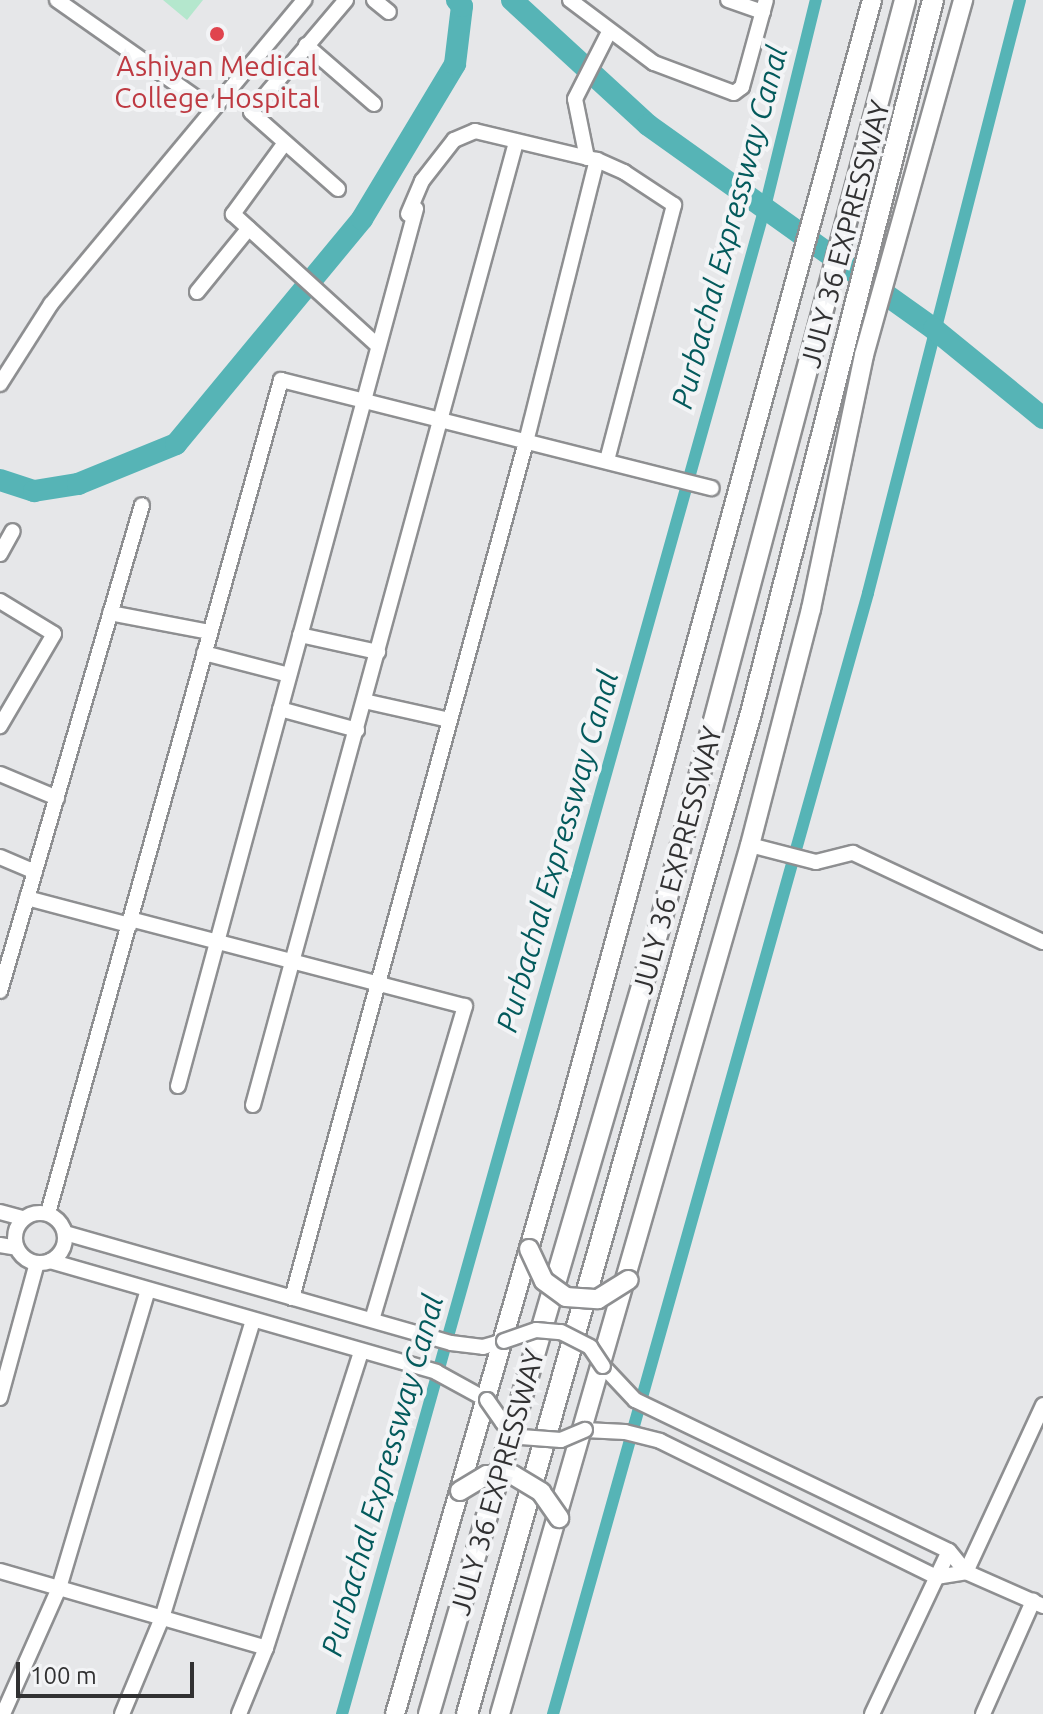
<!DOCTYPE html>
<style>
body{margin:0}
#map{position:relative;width:1043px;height:1714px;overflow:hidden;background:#e6e7e9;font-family:Ubuntu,sans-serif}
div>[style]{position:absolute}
.green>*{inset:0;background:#b4e7cd}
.canal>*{height:12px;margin:-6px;padding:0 6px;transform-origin:6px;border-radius:6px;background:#56b4b6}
.river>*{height:22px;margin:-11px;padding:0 11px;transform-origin:11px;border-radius:11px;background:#56b4b6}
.roads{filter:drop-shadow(2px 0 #8e8f91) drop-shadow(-2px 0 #8e8f91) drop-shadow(0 2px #8e8f91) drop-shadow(0 -2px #8e8f91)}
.minor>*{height:14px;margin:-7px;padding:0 7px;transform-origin:7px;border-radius:7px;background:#fff}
.minor>.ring{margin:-7px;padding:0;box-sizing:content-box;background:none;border:14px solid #fff;border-radius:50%}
.major>*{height:18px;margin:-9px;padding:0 9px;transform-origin:9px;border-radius:9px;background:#fff}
.highway>*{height:20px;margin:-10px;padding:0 10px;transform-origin:10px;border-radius:10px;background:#fff}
.bridges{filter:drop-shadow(2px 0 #8e8f91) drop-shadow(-2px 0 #8e8f91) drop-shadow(0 2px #8e8f91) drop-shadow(0 -2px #8e8f91)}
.minor-bridge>*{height:14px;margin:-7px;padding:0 7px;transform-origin:7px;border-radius:7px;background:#fff}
.major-bridge>*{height:18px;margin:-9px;padding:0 9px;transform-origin:9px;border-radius:9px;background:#fff}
.dots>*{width:22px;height:22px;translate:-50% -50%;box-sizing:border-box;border:4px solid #f3f4f6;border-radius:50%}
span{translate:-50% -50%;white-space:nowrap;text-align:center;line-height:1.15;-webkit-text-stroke:8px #f3f4f6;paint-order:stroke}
.health-label{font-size:28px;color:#be3a42}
.street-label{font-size:28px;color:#313132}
.water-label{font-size:30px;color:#035a5c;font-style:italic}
.scale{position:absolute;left:16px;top:1662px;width:178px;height:36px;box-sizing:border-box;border:4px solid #313132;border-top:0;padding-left:10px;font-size:24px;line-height:28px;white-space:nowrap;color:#313132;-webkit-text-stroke:6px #f3f4f6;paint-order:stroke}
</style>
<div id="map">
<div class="green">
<div style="clip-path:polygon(163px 0,203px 0,187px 20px)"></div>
</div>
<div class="canal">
<div style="left:342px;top:1714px;width:1565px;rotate:-74.32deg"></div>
<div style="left:765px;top:207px;width:213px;rotate:-76.2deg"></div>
<div style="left:553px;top:1714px;width:1164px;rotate:-74.3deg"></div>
<div style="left:868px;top:593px;width:612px;rotate:-75.62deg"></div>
</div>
<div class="river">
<div style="left:512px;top:0;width:185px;rotate:42.6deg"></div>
<div style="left:648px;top:125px;width:351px;rotate:35.5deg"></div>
<div style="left:934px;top:329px;width:141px;rotate:39.2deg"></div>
<div style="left:0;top:480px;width:36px;rotate:18deg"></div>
<div style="left:34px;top:491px;width:45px;rotate:-9deg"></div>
<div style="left:78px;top:484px;width:106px;rotate:-22.2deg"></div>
<div style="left:176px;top:444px;width:292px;rotate:-50.4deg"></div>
<div style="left:362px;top:219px;width:181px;rotate:-59deg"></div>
<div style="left:455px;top:64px;width:58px;rotate:-83.1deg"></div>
<div style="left:462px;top:6px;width:8px;rotate:-130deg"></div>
</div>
<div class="roads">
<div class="minor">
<div style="left:57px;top:0;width:189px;rotate:35.1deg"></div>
<div style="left:374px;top:0;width:19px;rotate:39deg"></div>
<div style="left:570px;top:0;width:105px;rotate:36.9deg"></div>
<div style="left:654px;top:63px;width:85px;rotate:20.6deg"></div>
<div style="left:734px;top:93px;width:10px;rotate:-37deg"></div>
<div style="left:742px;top:87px;width:90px;rotate:-74.6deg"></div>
<div style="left:728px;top:0;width:37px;rotate:19deg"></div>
<div style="left:306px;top:45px;width:90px;rotate:40.9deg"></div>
<div style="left:284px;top:144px;width:87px;rotate:126.1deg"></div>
<div style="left:233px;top:214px;width:196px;rotate:42.3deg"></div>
<div style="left:587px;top:158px;width:60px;rotate:-101.5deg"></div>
<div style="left:575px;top:99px;width:75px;rotate:-63.1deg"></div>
<div style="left:338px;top:189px;width:116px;rotate:-138.5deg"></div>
<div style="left:251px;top:112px;width:147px;rotate:-49.7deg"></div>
<div style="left:408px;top:214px;width:36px;rotate:-67deg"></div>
<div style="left:422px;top:181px;width:52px;rotate:-52deg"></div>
<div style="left:454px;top:140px;width:23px;rotate:-23deg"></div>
<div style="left:475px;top:131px;width:125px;rotate:13.4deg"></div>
<div style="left:597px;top:160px;width:30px;rotate:24deg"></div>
<div style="left:624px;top:172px;width:60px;rotate:33.4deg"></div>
<div style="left:674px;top:205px;width:265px;rotate:104.7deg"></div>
<div style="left:197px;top:292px;width:82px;rotate:-50.9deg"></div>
<div style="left:0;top:384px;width:95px;rotate:-57.5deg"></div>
<div style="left:51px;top:304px;width:396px;rotate:-50.2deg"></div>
<div style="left:0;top:554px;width:26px;rotate:-61deg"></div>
<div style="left:0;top:601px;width:63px;rotate:31.4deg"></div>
<div style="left:54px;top:634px;width:107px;rotate:120.4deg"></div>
<div style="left:110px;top:613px;width:102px;rotate:10.8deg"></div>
<div style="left:300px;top:635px;width:80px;rotate:12.3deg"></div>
<div style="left:204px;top:653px;width:88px;rotate:14.5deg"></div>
<div style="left:364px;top:701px;width:88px;rotate:12.5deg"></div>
<div style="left:280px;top:709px;width:80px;rotate:15.3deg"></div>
<div style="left:0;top:774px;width:62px;rotate:22.8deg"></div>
<div style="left:750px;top:845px;width:68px;rotate:14.4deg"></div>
<div style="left:816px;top:862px;width:38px;rotate:-14deg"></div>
<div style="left:853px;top:853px;width:210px;rotate:25.1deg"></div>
<div style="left:0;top:857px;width:38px;rotate:23deg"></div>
<div style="left:27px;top:898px;width:106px;rotate:14.8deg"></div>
<div style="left:130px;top:919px;width:346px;rotate:14.6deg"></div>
<div style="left:465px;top:1006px;width:327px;rotate:106.5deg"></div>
<div style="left:0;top:991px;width:506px;rotate:-73.71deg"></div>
<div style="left:178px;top:1086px;width:909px;rotate:-74.82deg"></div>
<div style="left:253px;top:1105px;width:998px;rotate:-74.72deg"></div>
<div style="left:0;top:1212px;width:24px;rotate:15deg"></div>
<div class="ring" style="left:15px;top:1213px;width:36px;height:36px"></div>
<div style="left:48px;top:1213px;width:865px;rotate:-74.37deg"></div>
<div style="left:281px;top:380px;width:444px;rotate:14.1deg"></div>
<div style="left:65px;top:1233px;width:401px;rotate:15.9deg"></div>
<div style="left:451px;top:1343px;width:32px;rotate:7deg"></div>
<div style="left:483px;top:1347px;width:22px;rotate:-16deg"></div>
<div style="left:0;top:1245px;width:17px;rotate:10deg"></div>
<div style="left:50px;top:1261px;width:402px;rotate:16deg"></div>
<div style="left:436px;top:1372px;width:58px;rotate:28.8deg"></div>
<div style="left:292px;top:1298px;width:887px;rotate:-74.71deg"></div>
<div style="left:526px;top:442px;width:291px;rotate:-75.9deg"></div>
<div style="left:603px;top:1366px;width:47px;rotate:46.7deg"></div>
<div style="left:635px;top:1400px;width:348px;rotate:25.7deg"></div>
<div style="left:949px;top:1551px;width:27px;rotate:51deg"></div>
<div style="left:966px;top:1572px;width:84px;rotate:23.8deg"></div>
<div style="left:0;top:1398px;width:140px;rotate:-74.7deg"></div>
<div style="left:585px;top:1430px;width:40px;rotate:2.9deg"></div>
<div style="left:625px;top:1432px;width:36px;rotate:14deg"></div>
<div style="left:660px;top:1441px;width:308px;rotate:26.2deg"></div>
<div style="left:936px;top:1577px;width:30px;rotate:-9deg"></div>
<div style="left:0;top:1571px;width:277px;rotate:16.1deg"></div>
<div style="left:966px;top:1572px;width:184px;rotate:-65.2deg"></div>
<div style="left:3px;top:1714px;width:138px;rotate:-66deg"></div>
<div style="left:59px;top:1588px;width:309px;rotate:-73.4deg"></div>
<div style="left:122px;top:1714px;width:104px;rotate:-67.4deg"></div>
<div style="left:162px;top:1618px;width:311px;rotate:-73deg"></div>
<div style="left:239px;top:1714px;width:71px;rotate:-67.8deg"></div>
<div style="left:266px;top:1648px;width:311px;rotate:-72.2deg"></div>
<div style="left:872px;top:1714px;width:180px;rotate:-64.7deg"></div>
<div style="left:983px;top:1714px;width:124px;rotate:-66.1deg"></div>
</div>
<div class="major">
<div style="left:395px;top:1714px;width:618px;rotate:-73.94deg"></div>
<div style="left:566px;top:1120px;width:1161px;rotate:-74.72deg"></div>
<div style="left:500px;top:1714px;width:904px;rotate:-73.95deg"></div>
<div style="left:750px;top:845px;width:244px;rotate:-75.5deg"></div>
<div style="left:811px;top:609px;width:259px;rotate:-78.2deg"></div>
<div style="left:864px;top:355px;width:369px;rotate:-74.4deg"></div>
</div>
<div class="highway">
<div style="left:429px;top:1714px;width:819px;rotate:-73.69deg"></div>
<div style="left:659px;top:928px;width:960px;rotate:-75.15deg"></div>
<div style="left:467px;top:1714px;width:1041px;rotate:-74.16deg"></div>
<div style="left:751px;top:713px;width:736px;rotate:-75.68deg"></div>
</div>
</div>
<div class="bridges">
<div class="minor-bridge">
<div style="left:504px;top:1341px;width:34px;rotate:-19deg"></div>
<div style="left:536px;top:1330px;width:25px;rotate:5deg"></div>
<div style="left:561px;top:1332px;width:33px;rotate:27deg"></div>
<div style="left:590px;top:1347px;width:23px;rotate:56deg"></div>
<div style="left:487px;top:1400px;width:28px;rotate:55deg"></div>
<div style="left:503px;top:1423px;width:23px;rotate:38deg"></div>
<div style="left:521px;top:1437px;width:40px;rotate:4.3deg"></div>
<div style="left:561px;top:1440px;width:26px;rotate:-23deg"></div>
</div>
<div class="major-bridge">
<div style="left:529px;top:1249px;width:35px;rotate:65deg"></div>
<div style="left:544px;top:1281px;width:27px;rotate:36deg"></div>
<div style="left:566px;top:1297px;width:32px;rotate:4deg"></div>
<div style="left:598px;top:1299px;width:36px;rotate:-32deg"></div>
<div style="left:460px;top:1491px;width:31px;rotate:-31deg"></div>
<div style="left:487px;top:1475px;width:26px"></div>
<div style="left:513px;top:1475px;width:33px;rotate:31deg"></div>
<div style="left:541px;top:1492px;width:32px;rotate:55deg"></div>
</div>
</div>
<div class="dots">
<div style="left:217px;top:34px;background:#e0444e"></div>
</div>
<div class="health-label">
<span style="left:217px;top:82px">Ashiyan Medical<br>College Hospital</span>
</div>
<div class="street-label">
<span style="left:845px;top:234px;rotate:-75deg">JULY 36 EXPRESSWAY</span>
<span style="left:677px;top:860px;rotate:-75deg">JULY 36 EXPRESSWAY</span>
<span style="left:497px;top:1482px;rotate:-74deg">JULY 36 EXPRESSWAY</span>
</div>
<div class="water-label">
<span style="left:729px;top:227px;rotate:-75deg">Purbachal Expressway Canal</span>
<span style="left:557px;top:851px;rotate:-74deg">Purbachal Expressway Canal</span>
<span style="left:382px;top:1475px;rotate:-74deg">Purbachal Expressway Canal</span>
</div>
<div class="scale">100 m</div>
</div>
